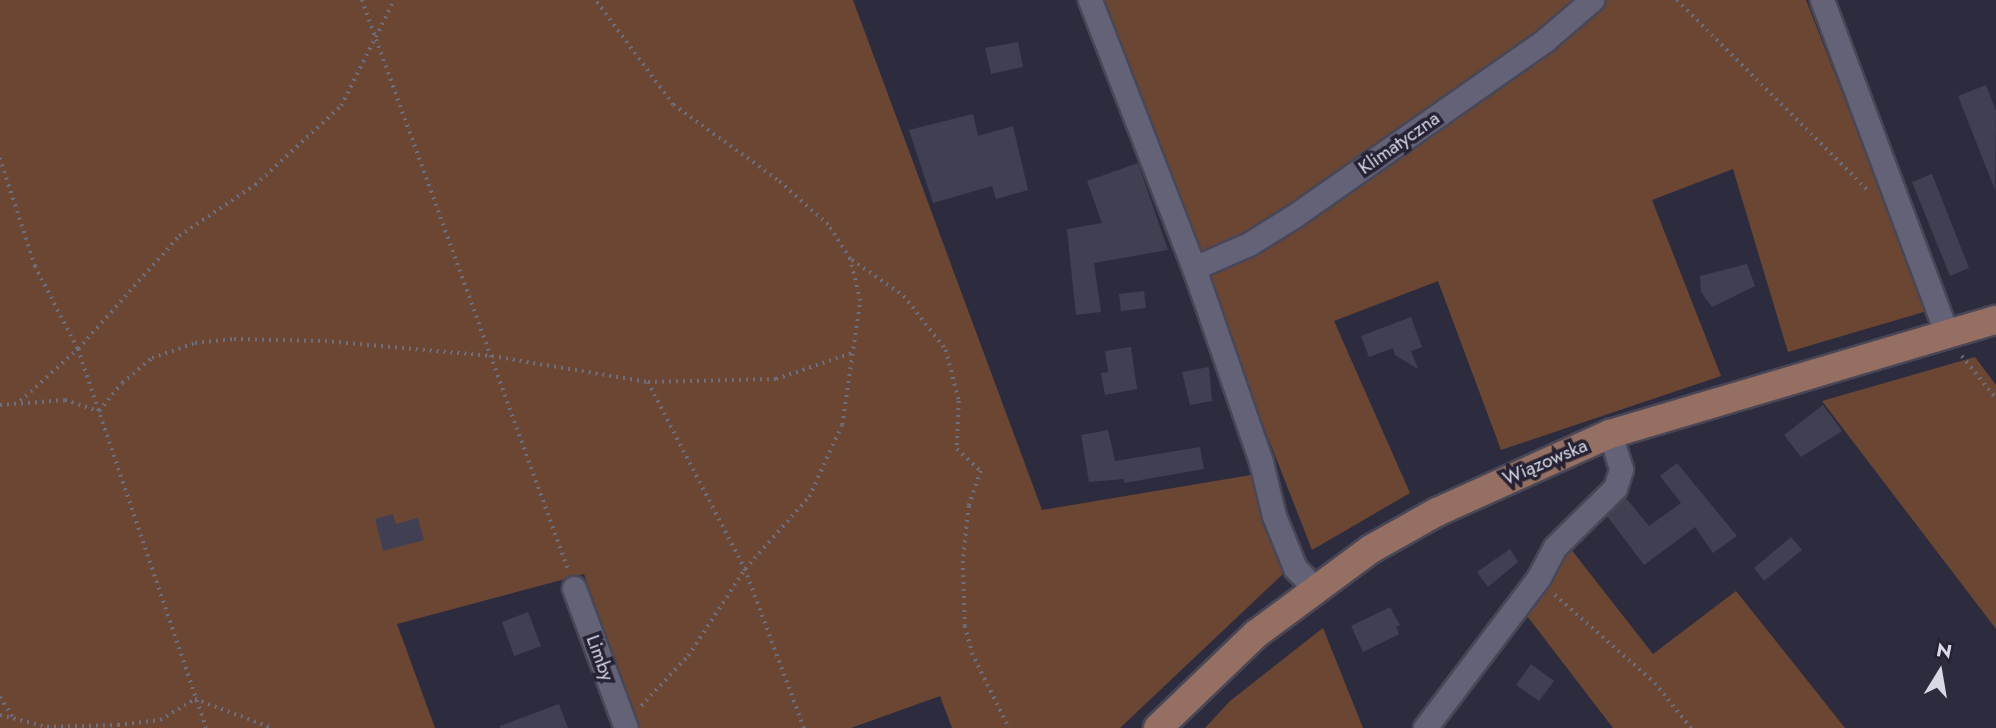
<!DOCTYPE html>
<meta charset="utf-8">
<style>
body{margin:0}
#map{position:relative;width:1996px;height:728px;overflow:hidden;background:#2d2c3e;font-family:Jost,sans-serif}
div>[style]{position:absolute}
.green>*{inset:0;background:#6b4733}
.building>*{inset:0;background:#414053}
.path>*{height:3.5px;margin-top:-1.75px;transform-origin:0;background:repeating-linear-gradient(90deg,#6d6d7c 0 2px,transparent 0 7px)}
.roads{filter:drop-shadow(2px 0 #494756) drop-shadow(-2px 0 #494756) drop-shadow(0 2px #494756) drop-shadow(0 -2px #494756)}
.minor>*{height:23px;margin:-11.5px;padding:0 11.5px;transform-origin:11.5px;border-radius:11.5px;background:#636277}
.major>*{height:28px;margin:-14px;padding:0 14px;transform-origin:14px;border-radius:14px;background:#956f61}
span{translate:-50% -50%;white-space:nowrap;text-align:center;line-height:1.15;-webkit-text-stroke:7px #242234;paint-order:stroke}
.street-label{font-size:19px;color:#d9d9e5}
.north{position:absolute;left:1905px;top:637px;width:70px;height:70px;-webkit-text-stroke:5px #242234;paint-order:stroke;rotate:11deg;font-size:19px;font-weight:700;line-height:28px;text-align:center;color:#d9d9e5}
.north::after{content:'';display:block;margin:auto;width:24px;height:32px;background:#d9d9e5;clip-path:polygon(50% 0,100% 100%,50% 72%,0 100%)}
</style>
<div id="map">
<div class="green">
<div style="clip-path:polygon(0 0,853px 0,1042px 510px,1251px 475px,1286px 571px,1120px 728px,952px 728px,940px 696px,851px 728px,640px 728px,584px 574px,397px 624px,435px 728px,0 728px)"></div>
<div style="clip-path:polygon(1097px 0,1806px 0,1927px 311px,1788px 352px,1733px 169px,1652px 200px,1721px 376px,1501px 450px,1438px 281px,1334px 321px,1410px 493px,1312px 550px)"></div>
<div style="clip-path:polygon(1975px 357px,1996px 385px,1996px 629px,1822px 401px)"></div>
<div style="clip-path:polygon(1570px 548px,1653px 654px,1736px 591px,1845px 728px,1613px 728px,1524px 612px)"></div>
<div style="clip-path:polygon(1323px 628px,1363px 728px,1205px 728px,1230px 701px)"></div>
</div>
<div class="building">
<div style="clip-path:polygon(1018px 42px,1023px 67px,991px 74px,985px 48px)"></div>
<div style="clip-path:polygon(1986px 85px,1996px 111px,1995px 190px,1958px 96px)"></div>
<div style="clip-path:polygon(973px 114px,978px 136px,1013px 126px,1028px 190px,996px 199px,992px 186px,933px 203px,909px 130px)"></div>
<div style="clip-path:polygon(1138px 163px,1168px 250px,1094px 263px,1101px 312px,1076px 315px,1067px 229px,1102px 223px,1087px 181px)"></div>
<div style="clip-path:polygon(1932px 174px,1969px 268px,1950px 276px,1912px 182px)"></div>
<div style="clip-path:polygon(1747px 264px,1755px 286px,1712px 307px,1701px 292px,1700px 276px)"></div>
<div style="clip-path:polygon(1144px 291px,1146px 308px,1121px 311px,1119px 294px)"></div>
<div style="clip-path:polygon(1411px 317px,1422px 347px,1411px 351px,1418px 369px,1395px 355px,1393px 348px,1369px 357px,1361px 336px)"></div>
<div style="clip-path:polygon(1131px 347px,1137px 389px,1105px 395px,1101px 373px,1108px 372px,1105px 351px)"></div>
<div style="clip-path:polygon(1209px 367px,1212px 401px,1190px 405px,1182px 372px)"></div>
<div style="clip-path:polygon(1823px 405px,1842px 431px,1801px 457px,1784px 435px)"></div>
<div style="clip-path:polygon(1108px 430px,1115px 461px,1200px 447px,1204px 469px,1124px 483px,1124px 479px,1089px 482px,1081px 435px)"></div>
<div style="clip-path:polygon(1677px 463px,1737px 536px,1713px 553px,1695px 527px,1644px 565px,1607px 516px,1625px 497px,1649px 526px,1681px 503px,1660px 476px)"></div>
<div style="clip-path:polygon(393px 514px,396px 524px,418px 518px,424px 540px,383px 551px,375px 519px)"></div>
<div style="clip-path:polygon(1791px 537px,1802px 550px,1764px 581px,1754px 568px)"></div>
<div style="clip-path:polygon(1510px 549px,1518px 562px,1488px 587px,1477px 572px)"></div>
<div style="clip-path:polygon(1390px 607px,1400px 625px,1396px 627px,1399px 634px,1363px 652px,1351px 626px)"></div>
<div style="clip-path:polygon(528px 612px,541px 646px,514px 656px,502px 622px)"></div>
<div style="clip-path:polygon(1531px 664px,1554px 681px,1539px 701px,1516px 685px)"></div>
<div style="clip-path:polygon(559px 704px,568px 728px,500px 728px,500px 726px)"></div>
</div>
<div class="path">
<div style="left:362px;top:0;width:605px;rotate:70.1deg"></div>
<div style="left:1677px;top:0;width:271px;rotate:44.9deg"></div>
<div style="left:0;top:158px;width:114px;rotate:72deg"></div>
<div style="left:35px;top:266px;width:93px;rotate:62.6deg"></div>
<div style="left:78px;top:349px;width:400px;rotate:71.3deg"></div>
<div style="left:852px;top:260px;width:63px;rotate:34.7deg"></div>
<div style="left:904px;top:296px;width:68px;rotate:52.1deg"></div>
<div style="left:946px;top:350px;width:53px;rotate:75.7deg"></div>
<div style="left:959px;top:401px;width:48px;rotate:92.4deg"></div>
<div style="left:957px;top:449px;width:33px;rotate:43deg"></div>
<div style="left:981px;top:471px;width:37px;rotate:109deg"></div>
<div style="left:969px;top:506px;width:55px;rotate:96.2deg"></div>
<div style="left:963px;top:561px;width:65px;rotate:88.2deg"></div>
<div style="left:965px;top:626px;width:28px;rotate:75deg"></div>
<div style="left:972px;top:653px;width:84px;rotate:63.7deg"></div>
<div style="left:1962px;top:356px;width:54px;rotate:51deg"></div>
<div style="left:648px;top:382px;width:128px;rotate:-1.3deg"></div>
<div style="left:776px;top:379px;width:83px;rotate:-18.9deg"></div>
<div style="left:20px;top:401px;width:78px;rotate:-41.9deg"></div>
<div style="left:78px;top:349px;width:152px;rotate:-48.2deg"></div>
<div style="left:179px;top:236px;width:92px;rotate:-33.9deg"></div>
<div style="left:255px;top:185px;width:117px;rotate:-42.6deg"></div>
<div style="left:341px;top:106px;width:119px;rotate:-63.4deg"></div>
<div style="left:0;top:405px;width:65px;rotate:-4.4deg"></div>
<div style="left:65px;top:400px;width:36px;rotate:18deg"></div>
<div style="left:99px;top:411px;width:36px;rotate:-51deg"></div>
<div style="left:122px;top:383px;width:39px;rotate:-40deg"></div>
<div style="left:152px;top:358px;width:46px;rotate:-19.2deg"></div>
<div style="left:195px;top:343px;width:39px;rotate:-6deg"></div>
<div style="left:234px;top:339px;width:91px;rotate:1.3deg"></div>
<div style="left:325px;top:341px;width:168px;rotate:5.1deg"></div>
<div style="left:492px;top:356px;width:158px;rotate:9.5deg"></div>
<div style="left:648px;top:382px;width:211px;rotate:62.6deg"></div>
<div style="left:745px;top:569px;width:96px;rotate:-48.4deg"></div>
<div style="left:809px;top:497px;width:79px;rotate:-65.4deg"></div>
<div style="left:842px;top:425px;width:125px;rotate:-81.7deg"></div>
<div style="left:860px;top:301px;width:43px;rotate:-103.4deg"></div>
<div style="left:850px;top:259px;width:40px;rotate:-122.9deg"></div>
<div style="left:828px;top:225px;width:68px;rotate:-138.6deg"></div>
<div style="left:777px;top:180px;width:128px;rotate:-144.2deg"></div>
<div style="left:673px;top:105px;width:131px;rotate:-126.6deg"></div>
<div style="left:745px;top:569px;width:170px;rotate:69.6deg"></div>
<div style="left:1555px;top:595px;width:133px;rotate:41.3deg"></div>
<div style="left:1655px;top:683px;width:58px;rotate:51.3deg"></div>
<div style="left:0;top:697px;width:24px;rotate:57deg"></div>
<div style="left:195px;top:699px;width:82px;rotate:20.6deg"></div>
<div style="left:641px;top:706px;width:69px;rotate:-46.8deg"></div>
<div style="left:688px;top:656px;width:104px;rotate:-56.8deg"></div>
<div style="left:0;top:715px;width:49px;rotate:14.3deg"></div>
<div style="left:47px;top:727px;width:71px;rotate:-1.6deg"></div>
<div style="left:118px;top:725px;width:42px;rotate:-6.8deg"></div>
<div style="left:160px;top:720px;width:41px;rotate:-31deg"></div>
</div>
<div class="roads">
<div class="minor">
<div style="left:1090px;top:0;width:287px;rotate:68.8deg"></div>
<div style="left:1194px;top:268px;width:205px;rotate:70.9deg"></div>
<div style="left:1261px;top:462px;width:56px;rotate:76.5deg"></div>
<div style="left:1274px;top:516px;width:56px;rotate:68deg"></div>
<div style="left:1295px;top:568px;width:29px;rotate:46deg"></div>
<div style="left:1822px;top:0;width:357px;rotate:69.5deg"></div>
<div style="left:1194px;top:268px;width:60px;rotate:-23.6deg"></div>
<div style="left:1249px;top:244px;width:53px;rotate:-31.9deg"></div>
<div style="left:1294px;top:216px;width:307px;rotate:-35deg"></div>
<div style="left:1545px;top:40px;width:62px;rotate:-40.4deg"></div>
<div style="left:574px;top:588px;width:149px;rotate:69.6deg"></div>
<div style="left:1425px;top:728px;width:189px;rotate:-52.9deg"></div>
<div style="left:1539px;top:577px;width:34px;rotate:-62deg"></div>
<div style="left:1555px;top:547px;width:84px;rotate:-44.5deg"></div>
<div style="left:1615px;top:488px;width:20px;rotate:-72deg"></div>
<div style="left:1621px;top:469px;width:37px;rotate:-107deg"></div>
</div>
<div class="major">
<div style="left:1158px;top:728px;width:136px;rotate:-43.8deg"></div>
<div style="left:1256px;top:634px;width:143px;rotate:-36.5deg"></div>
<div style="left:1371px;top:549px;width:76px;rotate:-29.3deg"></div>
<div style="left:1437px;top:512px;width:190px;rotate:-24.3deg"></div>
<div style="left:1610px;top:434px;width:402px;rotate:-16.5deg"></div>
</div>
</div>
<div class="street-label">
<span style="left:1399px;top:143px;rotate:-35deg">Klimatyczna</span>
<span style="left:1545px;top:462px;rotate:-23deg">Wiązowska</span>
<span style="left:600px;top:658px;rotate:70deg">Limby</span>
</div>
<div class="north">N</div>
</div>
